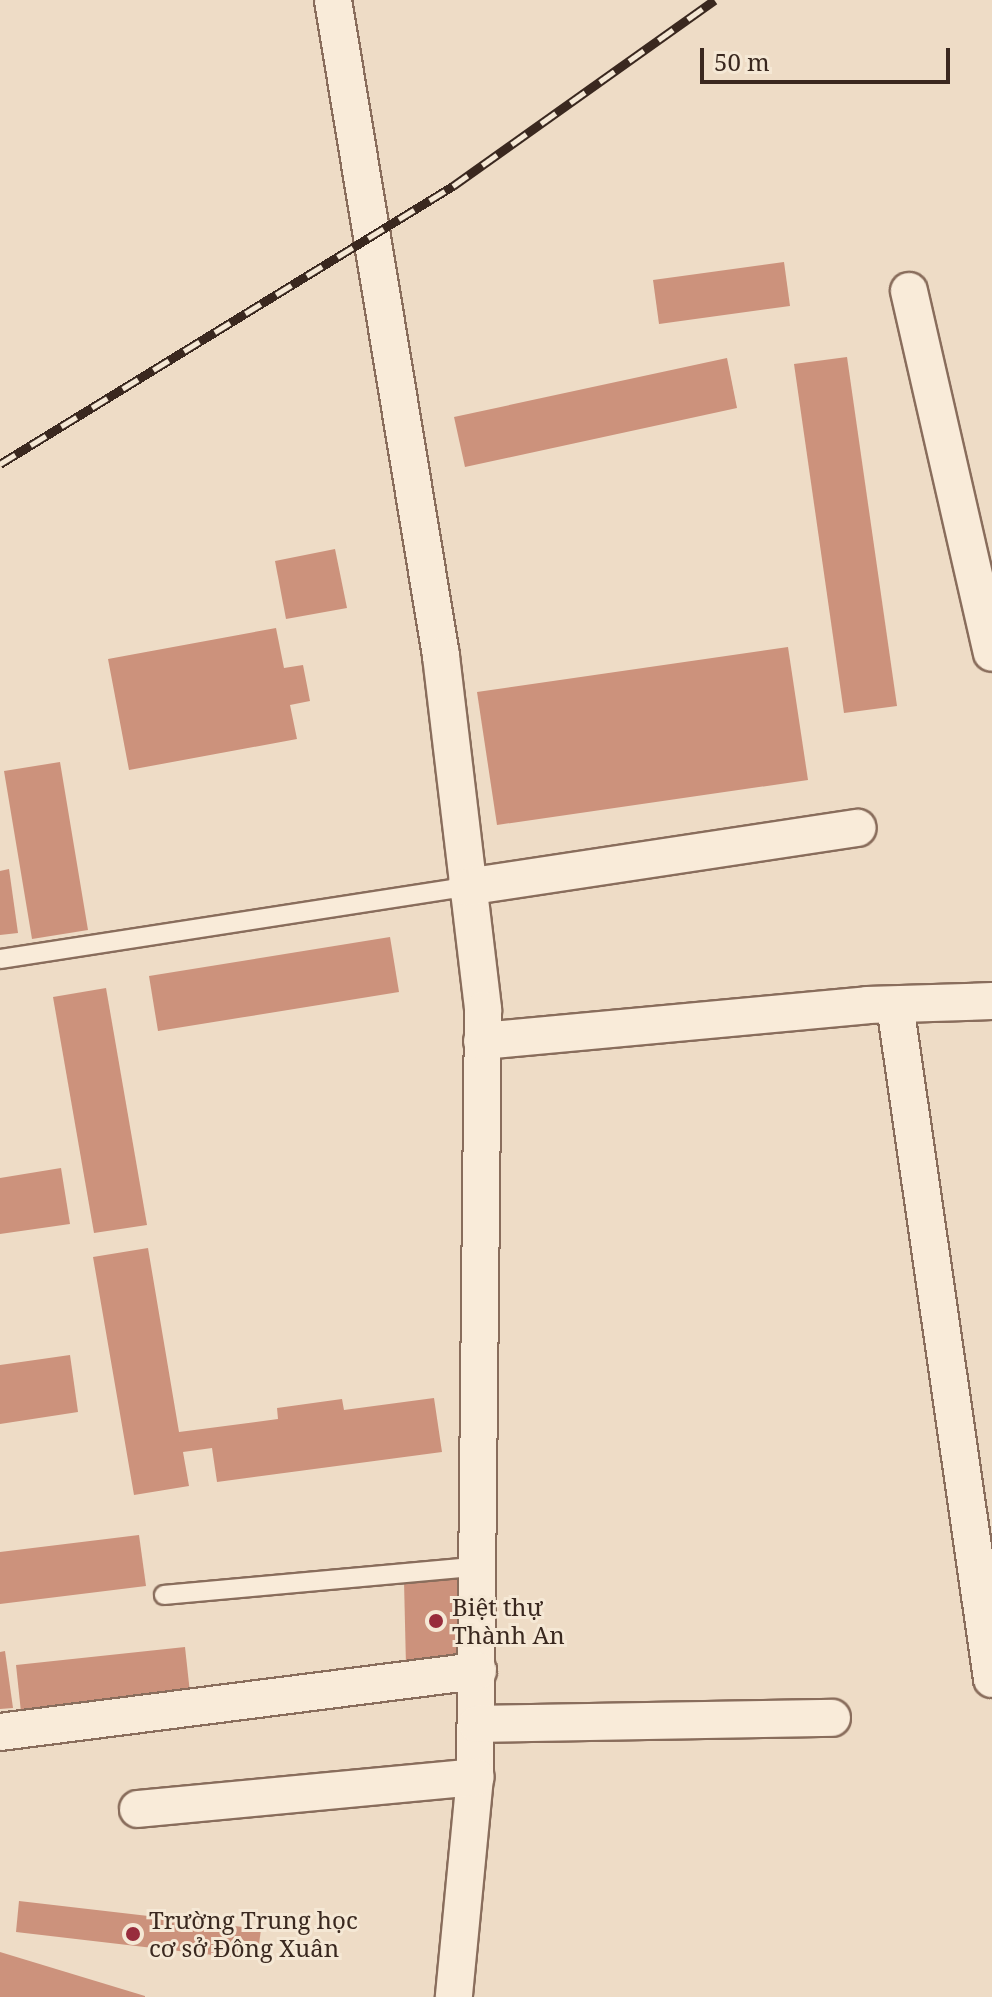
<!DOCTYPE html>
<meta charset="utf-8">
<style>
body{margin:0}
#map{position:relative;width:992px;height:1997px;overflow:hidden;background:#eedcc6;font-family:"Noto Serif",serif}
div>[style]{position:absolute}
.building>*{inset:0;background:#cc927c}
.roads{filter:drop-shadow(2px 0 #896d5c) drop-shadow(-2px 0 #896d5c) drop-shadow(0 2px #896d5c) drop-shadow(0 -2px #896d5c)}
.service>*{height:18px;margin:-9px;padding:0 9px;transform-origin:9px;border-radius:9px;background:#f9ebd9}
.minor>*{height:36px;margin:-18px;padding:0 18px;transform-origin:18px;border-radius:18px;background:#f9ebd9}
.rail>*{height:9px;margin-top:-4.5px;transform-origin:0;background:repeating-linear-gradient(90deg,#f5e8d5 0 18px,#3a281f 0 36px);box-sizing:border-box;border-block:2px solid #3a281f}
.dots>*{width:22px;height:22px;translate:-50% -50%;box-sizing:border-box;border:4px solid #f5e8d5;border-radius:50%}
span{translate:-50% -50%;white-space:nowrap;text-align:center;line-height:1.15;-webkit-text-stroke:6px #f5e8d5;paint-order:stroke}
.poi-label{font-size:24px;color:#3a281f}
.left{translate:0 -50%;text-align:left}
.scale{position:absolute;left:700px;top:48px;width:250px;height:36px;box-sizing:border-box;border:4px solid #3a281f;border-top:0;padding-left:10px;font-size:24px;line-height:28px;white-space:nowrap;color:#3a281f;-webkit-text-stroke:6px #f5e8d5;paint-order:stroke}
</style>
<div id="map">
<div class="building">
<div style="clip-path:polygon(784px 262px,790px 306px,659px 324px,653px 280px)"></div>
<div style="clip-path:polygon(847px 357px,897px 706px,844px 713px,794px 364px)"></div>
<div style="clip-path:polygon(727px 358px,737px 408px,465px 467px,454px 417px)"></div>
<div style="clip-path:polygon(335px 549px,347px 608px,286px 619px,275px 561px)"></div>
<div style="clip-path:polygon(276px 628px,284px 668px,303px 665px,310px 701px,290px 705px,297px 739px,129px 770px,108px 659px)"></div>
<div style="clip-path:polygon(788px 647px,808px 780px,497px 825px,477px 692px)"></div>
<div style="clip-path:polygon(60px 762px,88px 930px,32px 939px,4px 771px)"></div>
<div style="clip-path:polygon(9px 869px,18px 933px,0 935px,0 871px)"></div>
<div style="clip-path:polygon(390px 937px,399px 992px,158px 1031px,149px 976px)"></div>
<div style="clip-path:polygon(106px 988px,147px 1225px,94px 1233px,53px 997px)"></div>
<div style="clip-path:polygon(61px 1168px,70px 1224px,0 1234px,0 1178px)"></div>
<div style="clip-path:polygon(148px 1248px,179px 1432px,278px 1419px,277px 1408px,342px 1399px,344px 1410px,434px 1398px,442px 1452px,217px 1482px,212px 1448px,183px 1452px,189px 1486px,134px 1495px,93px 1257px)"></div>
<div style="clip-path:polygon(70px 1355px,78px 1412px,0 1424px,0 1365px)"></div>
<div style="clip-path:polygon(139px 1535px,146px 1586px,0 1604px,0 1552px)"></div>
<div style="clip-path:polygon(468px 1576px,468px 1661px,406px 1666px,404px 1581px)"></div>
<div style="clip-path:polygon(185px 1647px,190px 1693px,21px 1712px,16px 1665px)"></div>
<div style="clip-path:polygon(5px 1651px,13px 1708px,0 1709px,0 1652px)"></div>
<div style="clip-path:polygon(19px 1901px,261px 1929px,257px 1960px,16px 1932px)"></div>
<div style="clip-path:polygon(0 1952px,145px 1996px,145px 1997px,0 1997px)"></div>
</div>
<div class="roads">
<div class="service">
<div style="left:0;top:959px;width:472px;rotate:-8.8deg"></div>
<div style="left:164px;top:1595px;width:317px;rotate:-5.2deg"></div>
</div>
<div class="minor">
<div style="left:333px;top:0;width:665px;rotate:80.65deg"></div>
<div style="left:441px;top:656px;width:356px;rotate:83.2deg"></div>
<div style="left:483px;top:1010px;width:767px;rotate:90.6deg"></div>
<div style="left:475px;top:1777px;width:221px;rotate:95.5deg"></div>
<div style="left:909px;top:291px;width:371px;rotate:77.1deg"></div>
<div style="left:466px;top:887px;width:396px;rotate:-8.6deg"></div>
<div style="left:895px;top:1005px;width:681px;rotate:81.81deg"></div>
<div style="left:482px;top:1041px;width:387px;rotate:-5.3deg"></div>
<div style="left:867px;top:1005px;width:125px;rotate:-1.8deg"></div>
<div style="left:477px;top:1724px;width:355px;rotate:-1deg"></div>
<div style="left:0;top:1732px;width:482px;rotate:-7.3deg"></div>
<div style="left:138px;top:1809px;width:339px;rotate:-5.4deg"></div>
</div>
</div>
<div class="rail">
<div style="left:0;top:464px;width:532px;rotate:-31.54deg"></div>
<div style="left:453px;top:186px;width:321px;rotate:-35.4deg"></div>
</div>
<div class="dots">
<div style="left:436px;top:1621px;background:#982c3c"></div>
<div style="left:133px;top:1934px;background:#982c3c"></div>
</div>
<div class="poi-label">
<span class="left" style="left:452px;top:1621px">Biệt thự<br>Thành An</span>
<span class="left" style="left:149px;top:1934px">Trường Trung học<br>cơ sở Đông Xuân</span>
</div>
<div class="scale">50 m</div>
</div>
